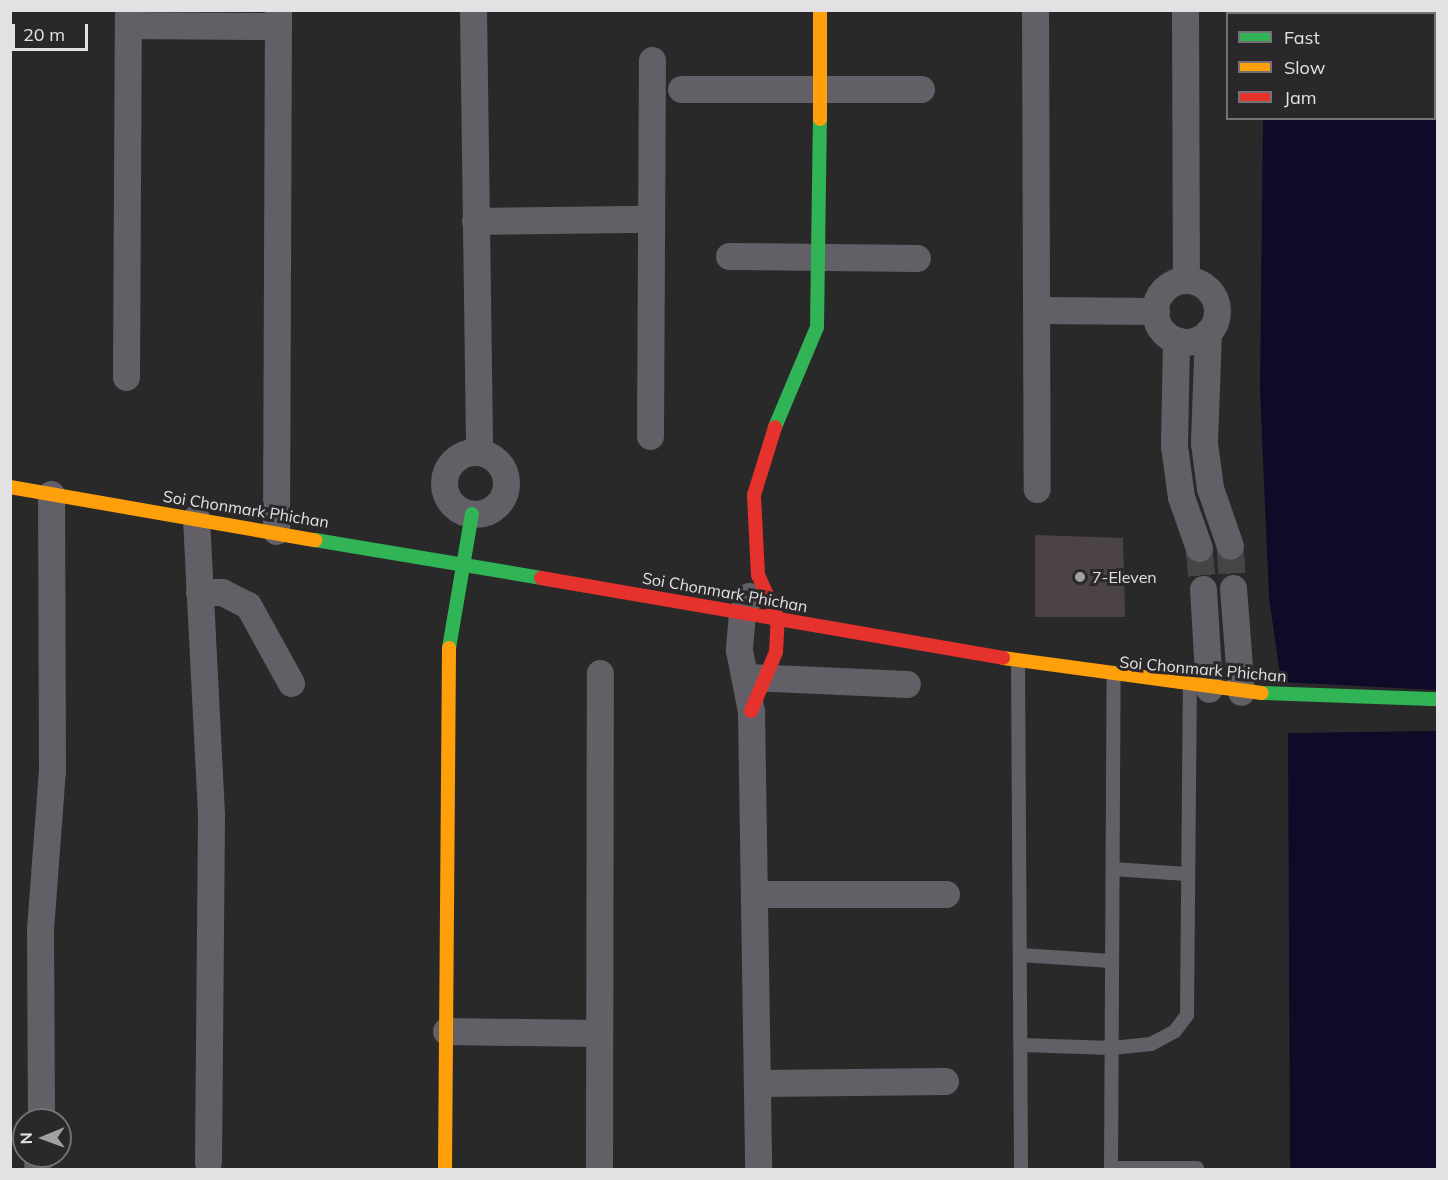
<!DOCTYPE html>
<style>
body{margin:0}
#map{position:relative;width:1448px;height:1180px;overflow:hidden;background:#2a292a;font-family:Mulish,sans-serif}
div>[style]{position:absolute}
.water>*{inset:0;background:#0e0a28}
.building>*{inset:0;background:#4b4347}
.street-tunnel>*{height:27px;margin-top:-13.5px;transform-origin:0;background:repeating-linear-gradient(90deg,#464546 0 27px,transparent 0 41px)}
.lane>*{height:14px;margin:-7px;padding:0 7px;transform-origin:7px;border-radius:7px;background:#626066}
.street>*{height:27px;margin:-13.5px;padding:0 13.5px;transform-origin:13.5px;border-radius:13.5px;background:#626066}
.street>.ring{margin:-13.5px;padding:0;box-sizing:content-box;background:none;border:27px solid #626066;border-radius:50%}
.fast>*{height:14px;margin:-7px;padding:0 7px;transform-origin:7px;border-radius:7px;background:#30b455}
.slow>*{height:14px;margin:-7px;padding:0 7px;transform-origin:7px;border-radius:7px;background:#ff9f0a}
.jam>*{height:14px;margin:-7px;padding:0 7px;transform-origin:7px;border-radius:7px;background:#e5322d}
.dots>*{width:16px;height:16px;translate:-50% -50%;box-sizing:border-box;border:3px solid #2b282b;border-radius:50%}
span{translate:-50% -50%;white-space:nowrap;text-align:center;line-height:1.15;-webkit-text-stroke:6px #2b282b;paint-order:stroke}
.street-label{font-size:16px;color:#e3e1e3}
.poi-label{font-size:16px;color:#e3e1e3}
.left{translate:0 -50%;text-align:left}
.frame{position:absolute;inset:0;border:12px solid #e3e1e3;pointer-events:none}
.legend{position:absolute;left:1226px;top:12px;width:210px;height:108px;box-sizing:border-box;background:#2b282b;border:2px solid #757275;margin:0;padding:8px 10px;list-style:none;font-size:18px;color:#e3e1e3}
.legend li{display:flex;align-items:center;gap:12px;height:30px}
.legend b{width:30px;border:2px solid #757275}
.north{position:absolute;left:12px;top:1108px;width:60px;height:60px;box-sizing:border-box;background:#2b282b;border:2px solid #757275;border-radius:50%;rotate:269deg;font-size:16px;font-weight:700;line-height:24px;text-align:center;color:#e3e1e3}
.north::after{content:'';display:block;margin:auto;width:21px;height:27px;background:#a2a1a2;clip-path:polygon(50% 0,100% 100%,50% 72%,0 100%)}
.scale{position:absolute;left:12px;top:24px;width:76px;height:27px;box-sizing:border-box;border:3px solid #e3e1e3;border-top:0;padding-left:8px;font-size:18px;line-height:21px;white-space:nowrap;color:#e3e1e3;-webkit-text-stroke:4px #2b282b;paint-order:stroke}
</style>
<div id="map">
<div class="water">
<div style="clip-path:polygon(1264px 11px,1437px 11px,1437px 690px,1281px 682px,1269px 597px,1260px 390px,1263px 119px,1434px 118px,1434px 14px)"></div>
<div style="clip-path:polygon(1437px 731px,1437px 1169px,1290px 1169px,1288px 733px)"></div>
</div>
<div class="building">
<div style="clip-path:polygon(1035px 535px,1123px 538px,1125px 617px,1035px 617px)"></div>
</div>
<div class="street-tunnel">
<div style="left:1230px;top:546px;width:42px;rotate:85.9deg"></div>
<div style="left:1199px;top:548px;width:41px;rotate:84.4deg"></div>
</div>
<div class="lane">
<div style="left:1018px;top:661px;width:509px;rotate:89.66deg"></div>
<div style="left:1113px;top:869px;width:74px;rotate:3.9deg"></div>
<div style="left:1020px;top:955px;width:92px;rotate:3.7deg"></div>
<div style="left:1021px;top:1045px;width:91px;rotate:1.9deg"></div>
<div style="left:1112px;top:1048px;width:39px;rotate:-6deg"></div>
<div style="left:1151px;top:1044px;width:27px;rotate:-28deg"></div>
<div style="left:1175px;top:1031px;width:20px;rotate:-53deg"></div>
<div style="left:1187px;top:1015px;width:330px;rotate:-89.5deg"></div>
<div style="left:1111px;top:1168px;width:86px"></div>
<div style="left:1111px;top:1170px;width:493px;rotate:-89.7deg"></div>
</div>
<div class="street">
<div style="left:473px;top:10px;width:442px;rotate:89.2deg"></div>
<div style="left:1035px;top:10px;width:479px;rotate:89.8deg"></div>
<div style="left:1185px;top:10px;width:270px;rotate:89.8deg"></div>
<div style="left:128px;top:25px;width:150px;rotate:0.4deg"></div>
<div style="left:681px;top:89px;width:240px"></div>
<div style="left:475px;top:221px;width:176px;rotate:-0.7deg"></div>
<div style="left:729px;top:256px;width:188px;rotate:0.6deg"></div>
<div class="ring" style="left:1155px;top:280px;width:35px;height:35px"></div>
<div style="left:1036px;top:310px;width:120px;rotate:0.5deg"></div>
<div style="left:1208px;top:332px;width:111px;rotate:92.1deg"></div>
<div style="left:1204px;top:443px;width:45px;rotate:82.4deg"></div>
<div style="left:1210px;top:488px;width:61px;rotate:71deg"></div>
<div style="left:1176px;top:340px;width:106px;rotate:91.1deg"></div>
<div style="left:1174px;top:446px;width:51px;rotate:82.2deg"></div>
<div style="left:1181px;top:497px;width:54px;rotate:70.6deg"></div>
<div style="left:126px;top:377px;width:367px;rotate:-89.7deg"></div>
<div style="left:650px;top:436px;width:376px;rotate:-89.7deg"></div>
<div class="ring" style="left:444px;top:452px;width:35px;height:35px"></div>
<div style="left:196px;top:518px;width:298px;rotate:87.1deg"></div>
<div style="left:211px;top:816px;width:346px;rotate:90.5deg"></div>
<div style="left:276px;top:531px;width:521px;rotate:-89.78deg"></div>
<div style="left:1233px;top:588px;width:104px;rotate:85.6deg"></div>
<div style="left:1203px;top:589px;width:100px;rotate:86.6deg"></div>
<div style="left:199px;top:592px;width:23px"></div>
<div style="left:222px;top:592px;width:29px;rotate:27deg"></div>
<div style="left:248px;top:605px;width:89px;rotate:61.1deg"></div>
<div style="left:749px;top:596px;width:18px;rotate:112deg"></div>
<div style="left:742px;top:613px;width:37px;rotate:95deg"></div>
<div style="left:739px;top:650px;width:62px;rotate:78.9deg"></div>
<div style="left:751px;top:711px;width:459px;rotate:89.1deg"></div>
<div style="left:748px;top:677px;width:159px;rotate:2.5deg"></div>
<div style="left:758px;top:894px;width:188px"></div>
<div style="left:446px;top:1031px;width:151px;rotate:0.8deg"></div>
<div style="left:759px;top:1083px;width:186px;rotate:-0.6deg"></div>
<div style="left:41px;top:1120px;width:191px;rotate:-90.3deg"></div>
<div style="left:40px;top:929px;width:158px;rotate:-85.7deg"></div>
<div style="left:52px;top:771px;width:277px;rotate:-90.2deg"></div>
<div style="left:37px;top:1170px;width:14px;rotate:-86deg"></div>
<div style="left:599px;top:1170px;width:497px;rotate:-89.9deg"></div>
</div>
<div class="fast">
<div style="left:775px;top:427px;width:108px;rotate:-67.2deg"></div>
<div style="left:817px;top:327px;width:208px;rotate:-89.2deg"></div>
<div style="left:315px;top:540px;width:229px;rotate:9.5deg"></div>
<div style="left:449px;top:648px;width:136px;rotate:-80.3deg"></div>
<div style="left:1262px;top:693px;width:176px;rotate:2deg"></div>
</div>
<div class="slow">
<div style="left:820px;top:10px;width:109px;rotate:90deg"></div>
<div style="left:10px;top:487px;width:310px;rotate:9.9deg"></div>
<div style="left:1003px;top:658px;width:261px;rotate:7.7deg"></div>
<div style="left:445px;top:1170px;width:522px;rotate:-89.56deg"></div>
</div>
<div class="jam">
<div style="left:541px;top:578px;width:469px;rotate:9.8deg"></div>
<div style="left:751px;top:711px;width:64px;rotate:-67deg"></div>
<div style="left:776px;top:652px;width:33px;rotate:-87deg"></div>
<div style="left:778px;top:619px;width:48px;rotate:-114.4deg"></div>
<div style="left:758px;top:575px;width:80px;rotate:-92.9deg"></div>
<div style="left:754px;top:495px;width:71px;rotate:-72.8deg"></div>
</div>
<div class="dots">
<div style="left:1080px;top:577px;background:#a2a1a2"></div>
</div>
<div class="street-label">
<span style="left:246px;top:509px;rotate:9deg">Soi Chonmark Phichan</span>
<span style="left:725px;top:592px;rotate:10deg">Soi Chonmark Phichan</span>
<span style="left:1203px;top:669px;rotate:5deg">Soi Chonmark Phichan</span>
</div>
<div class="poi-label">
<span class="left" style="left:1092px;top:577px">7-Eleven</span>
</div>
<div class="frame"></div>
<ul class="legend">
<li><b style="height:8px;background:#30b455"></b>Fast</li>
<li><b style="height:8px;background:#ff9f0a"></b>Slow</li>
<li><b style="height:8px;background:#e5322d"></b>Jam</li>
</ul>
<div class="north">N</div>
<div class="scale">20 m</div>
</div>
